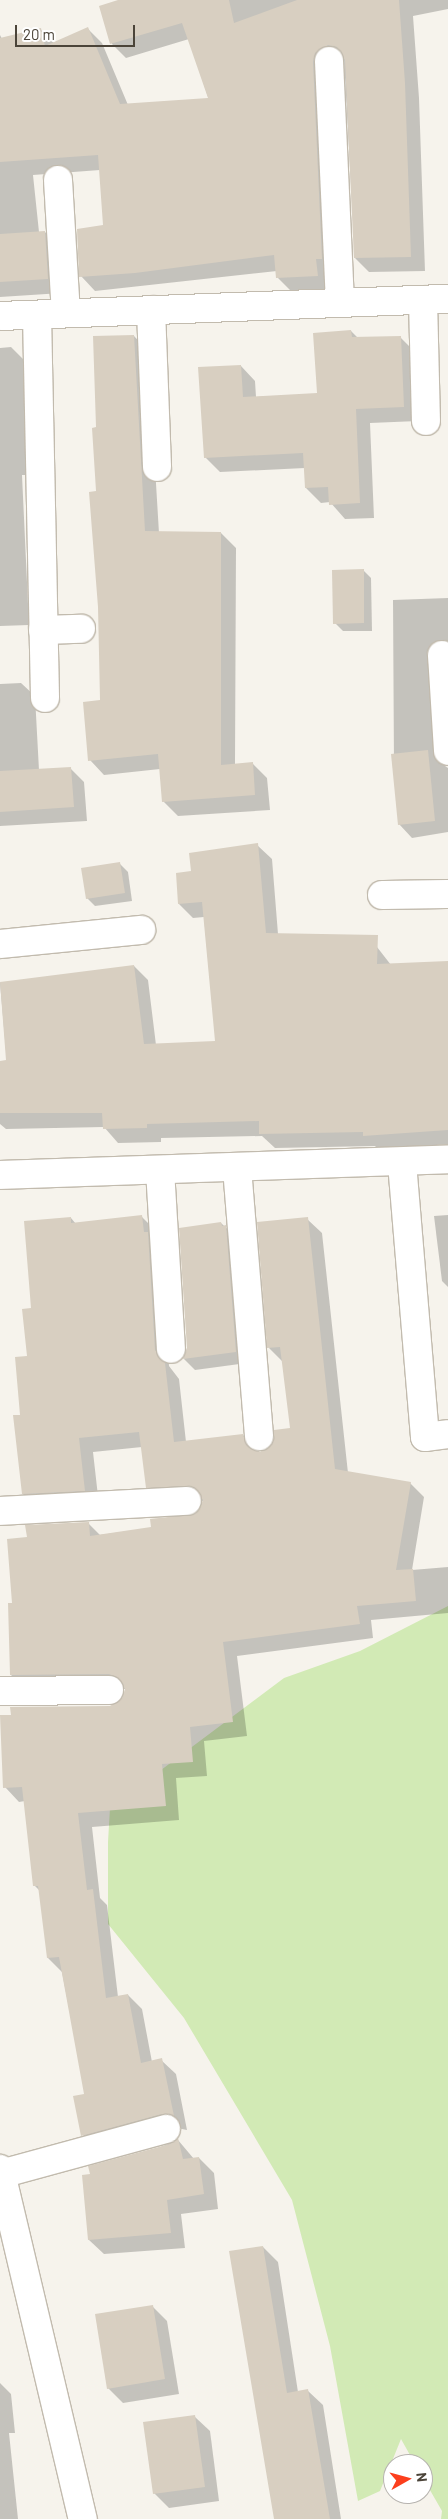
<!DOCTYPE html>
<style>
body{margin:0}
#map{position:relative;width:448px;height:2519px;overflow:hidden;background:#f6f3ec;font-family:Barlow,sans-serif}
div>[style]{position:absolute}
.green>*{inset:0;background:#d2eab5}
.shadow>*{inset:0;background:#0003}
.building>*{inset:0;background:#d8cfc1}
.roads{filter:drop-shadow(1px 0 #c2bbae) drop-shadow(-1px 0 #c2bbae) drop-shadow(0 1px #c2bbae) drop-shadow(0 -1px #c2bbae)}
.minor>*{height:28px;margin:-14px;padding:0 14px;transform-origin:14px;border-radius:14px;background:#fff}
span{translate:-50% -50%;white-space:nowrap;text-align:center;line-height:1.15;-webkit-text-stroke:4px #fff;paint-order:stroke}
.north{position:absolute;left:383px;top:2454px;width:50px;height:50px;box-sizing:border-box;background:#fff;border:1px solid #b7b4b0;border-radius:50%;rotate:83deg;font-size:14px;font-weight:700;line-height:20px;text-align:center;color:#4b4439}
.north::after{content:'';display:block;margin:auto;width:18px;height:22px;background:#fc3f1d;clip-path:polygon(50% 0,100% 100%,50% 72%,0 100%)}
.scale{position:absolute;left:15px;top:25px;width:120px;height:22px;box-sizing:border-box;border:2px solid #4b4439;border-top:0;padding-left:6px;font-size:15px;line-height:18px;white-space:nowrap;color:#4b4439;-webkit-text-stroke:4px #fff;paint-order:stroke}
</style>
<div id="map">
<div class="green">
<div style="clip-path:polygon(448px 1606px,448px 2519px,441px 2519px,442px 2511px,423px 2478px,423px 2464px,415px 2464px,401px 2439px,380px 2491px,358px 2501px,330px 2346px,292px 2200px,184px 2018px,108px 1924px,108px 1842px,111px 1791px,145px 1782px,284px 1678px,360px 1651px)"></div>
</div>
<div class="shadow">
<div style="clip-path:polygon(122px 0,448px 0,448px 9px,413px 16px,419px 98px,425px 271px,369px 272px,355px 258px,344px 59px,335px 62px,331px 290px,292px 292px,278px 278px,277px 271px,95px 291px,81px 276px,105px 226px,100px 170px,33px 175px,39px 232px,45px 232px,59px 247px,62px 293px,0 297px,0 35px,2px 39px,40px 29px,54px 43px,88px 29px,102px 43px,128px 105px,209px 100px,189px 39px,126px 58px,112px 44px,101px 7px)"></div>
<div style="clip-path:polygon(351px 331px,358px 338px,400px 337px,415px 352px,418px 421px,370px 423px,374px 518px,345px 519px,330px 502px,321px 503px,306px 488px,305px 468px,220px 472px,205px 457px,241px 366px,255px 381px,256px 397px,319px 394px)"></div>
<div style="clip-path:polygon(134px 336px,148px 351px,159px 533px,221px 533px,236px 548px,235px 765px,253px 764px,267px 778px,270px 810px,178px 816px,163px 801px,160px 769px,104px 775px,90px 760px,101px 701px,98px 428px)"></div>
<div style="clip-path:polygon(11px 347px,25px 361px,26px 475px,22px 475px,29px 625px,0 626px,0 348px)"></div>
<div style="clip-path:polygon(363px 570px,371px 578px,372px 631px,343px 631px,335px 623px)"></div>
<div style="clip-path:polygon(448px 598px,448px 657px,439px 670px,445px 766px,448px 768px,448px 832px,412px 838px,399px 824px,394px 768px,393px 600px)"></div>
<div style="clip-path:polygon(21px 683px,35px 696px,39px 770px,70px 768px,84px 782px,87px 821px,0 826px,0 684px)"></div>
<div style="clip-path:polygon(257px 845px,272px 859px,278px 934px,377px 947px,391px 965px,448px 962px,448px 1144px,379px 1150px,375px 1146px,275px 1148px,262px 1136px,161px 1138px,161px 1142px,118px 1143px,104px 1127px,6px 1129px,0 1124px,0 1062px,7px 1062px,0 983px,134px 966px,148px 980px,156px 1045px,216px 1042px,204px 917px,193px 918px,179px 904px,192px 873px)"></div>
<div style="clip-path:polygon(120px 864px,128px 872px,132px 901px,95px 906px,87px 898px)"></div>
<div style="clip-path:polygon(448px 1215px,448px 1287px,442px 1281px,434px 1216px)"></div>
<div style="clip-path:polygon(142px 1217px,156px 1231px,162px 1248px,169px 1366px,179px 1379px,186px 1442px,243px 1435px,260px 1453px,292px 1429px,283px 1362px,269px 1348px,307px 1219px,322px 1233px,348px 1473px,410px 1483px,424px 1497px,412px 1570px,448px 1567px,448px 1613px,371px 1620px,373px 1638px,237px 1656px,247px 1736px,204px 1741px,207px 1776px,176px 1778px,179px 1820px,92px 1827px,100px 1898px,107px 1905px,118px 1997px,128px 1995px,142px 2009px,152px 2062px,161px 2060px,176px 2074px,187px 2130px,177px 2128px,97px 2150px,83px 2135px,86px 2095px,62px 1972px,48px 1958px,40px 1891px,34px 1885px,25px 1801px,19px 1802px,5px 1787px,123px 1699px,126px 1689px,25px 1689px,11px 1675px,14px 1604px,28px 1538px,88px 1523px,100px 1535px,152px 1528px,196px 1516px,204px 1501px,162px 1501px,147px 1487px,142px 1447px,93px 1452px,99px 1505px,37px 1508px,23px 1494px,22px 1416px,32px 1309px,71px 1218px,76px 1224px)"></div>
<div style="clip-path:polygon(221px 1223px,237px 1238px,247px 1363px,195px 1370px,184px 1359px)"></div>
<div style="clip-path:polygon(178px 2140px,194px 2159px,199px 2158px,214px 2173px,218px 2209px,181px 2214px,185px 2248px,104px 2254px,89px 2240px,91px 2175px)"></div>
<div style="clip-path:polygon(263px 2247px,278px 2262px,298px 2392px,308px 2391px,323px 2405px,341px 2519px,275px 2519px)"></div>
<div style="clip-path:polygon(152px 2306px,167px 2321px,179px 2394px,123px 2403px,108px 2388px)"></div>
<div style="clip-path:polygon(0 2383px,11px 2394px,15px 2433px,9px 2433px,18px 2519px,0 2519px)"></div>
<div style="clip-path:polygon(195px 2417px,210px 2431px,219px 2501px,169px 2508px,154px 2493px)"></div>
</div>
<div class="building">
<div style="clip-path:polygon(118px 0,229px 0,234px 23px,297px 0,399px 0,405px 83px,411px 257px,354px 258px,345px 60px,337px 47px,328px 45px,315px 53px,313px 62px,322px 259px,316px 259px,318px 276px,276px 278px,274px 255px,135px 273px,79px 277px,77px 229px,103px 225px,98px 155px,0 162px,0 38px,41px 28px,45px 46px,88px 27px,120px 104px,208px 98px,182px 23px,110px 44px,99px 6px)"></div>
<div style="clip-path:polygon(45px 231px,48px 279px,0 282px,0 234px)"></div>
<div style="clip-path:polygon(351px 330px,352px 337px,401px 336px,404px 407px,356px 409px,360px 503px,329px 505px,328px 487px,305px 488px,303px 453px,204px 458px,198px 367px,241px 365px,243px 397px,317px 393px,313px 333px)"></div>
<div style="clip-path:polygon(134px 335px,145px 531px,221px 532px,221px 765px,253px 762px,255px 795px,162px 802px,158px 754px,88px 761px,83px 702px,100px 700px,98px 607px,89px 492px,96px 491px,92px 428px,96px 427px,93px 336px)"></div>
<div style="clip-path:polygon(364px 569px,364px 623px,333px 624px,332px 570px)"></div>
<div style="clip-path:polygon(428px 750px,435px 821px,398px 825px,391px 754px)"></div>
<div style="clip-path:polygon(71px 767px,74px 807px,0 812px,0 771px)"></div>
<div style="clip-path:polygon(258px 843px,266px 933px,378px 935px,377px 964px,448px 961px,448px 1130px,363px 1136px,363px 1132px,259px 1134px,259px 1121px,147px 1124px,147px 1128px,103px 1129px,102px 1113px,0 1113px,0 1061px,6px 1060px,0 982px,134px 965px,144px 1044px,215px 1041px,202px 902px,178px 904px,176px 873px,191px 871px,189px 853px)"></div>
<div style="clip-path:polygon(120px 862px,125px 893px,86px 899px,81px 868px)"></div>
<div style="clip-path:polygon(142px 1215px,144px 1232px,148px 1232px,155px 1350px,165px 1363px,174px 1442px,243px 1434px,246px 1445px,260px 1452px,273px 1443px,274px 1430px,290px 1428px,280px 1347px,267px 1348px,257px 1222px,308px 1217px,335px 1469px,411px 1482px,396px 1570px,413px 1569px,416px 1601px,357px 1606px,360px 1624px,223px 1642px,233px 1722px,190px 1727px,193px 1762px,162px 1764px,166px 1806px,78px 1813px,87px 1890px,93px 1889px,106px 1998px,128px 1994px,141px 2063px,162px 2058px,174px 2116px,162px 2114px,81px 2136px,73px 2096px,84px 2094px,59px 1957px,47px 1958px,38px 1886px,33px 1886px,22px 1787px,3px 1788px,0 1715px,11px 1715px,10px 1707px,110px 1706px,122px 1698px,125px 1689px,117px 1677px,109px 1674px,10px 1675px,8px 1603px,12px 1603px,7px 1539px,27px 1537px,25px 1525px,89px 1522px,90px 1536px,151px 1527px,150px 1519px,195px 1514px,203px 1500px,194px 1487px,146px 1488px,139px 1432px,79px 1438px,85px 1491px,22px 1494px,13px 1415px,20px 1415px,15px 1357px,27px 1356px,22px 1309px,31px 1308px,24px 1221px,71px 1217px,71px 1223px)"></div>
<div style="clip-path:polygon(221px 1222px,222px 1226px,226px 1225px,236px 1352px,183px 1359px,187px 1348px,179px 1228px)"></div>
<div style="clip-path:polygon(178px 2138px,183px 2159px,199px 2157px,204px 2194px,167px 2200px,171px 2233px,88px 2240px,82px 2175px,90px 2174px,88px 2166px,170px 2144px)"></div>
<div style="clip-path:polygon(263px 2246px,287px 2393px,308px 2389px,330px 2519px,274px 2519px,229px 2251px)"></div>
<div style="clip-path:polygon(153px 2305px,165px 2379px,107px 2389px,95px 2314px)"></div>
<div style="clip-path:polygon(195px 2415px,205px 2487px,153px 2494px,143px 2422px)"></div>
</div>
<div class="roads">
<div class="minor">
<div style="left:329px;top:61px;width:241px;rotate:87.4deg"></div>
<div style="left:58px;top:180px;width:133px;rotate:86.6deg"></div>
<div style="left:423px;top:300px;width:121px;rotate:88.6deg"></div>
<div style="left:151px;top:310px;width:157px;rotate:87.8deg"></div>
<div style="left:37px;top:315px;width:383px;rotate:88.8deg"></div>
<div style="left:0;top:316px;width:448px;rotate:-2.2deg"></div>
<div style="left:43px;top:630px;width:38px;rotate:-2deg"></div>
<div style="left:442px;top:655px;width:96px;rotate:86.4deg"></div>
<div style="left:382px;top:895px;width:66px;rotate:-0.9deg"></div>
<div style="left:0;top:944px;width:142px;rotate:-5.7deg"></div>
<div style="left:402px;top:1163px;width:275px;rotate:85.2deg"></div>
<div style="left:425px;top:1437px;width:23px;rotate:-7deg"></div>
<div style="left:237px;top:1168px;width:269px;rotate:85.3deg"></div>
<div style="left:160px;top:1170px;width:179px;rotate:86.5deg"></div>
<div style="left:0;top:1175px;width:448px;rotate:-2deg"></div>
<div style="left:0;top:1511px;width:187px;rotate:-3.1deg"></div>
<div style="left:0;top:1691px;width:109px;rotate:-0.5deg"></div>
<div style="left:0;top:2169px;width:360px;rotate:76.7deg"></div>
<div style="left:1px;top:2174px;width:171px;rotate:-15.3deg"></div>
</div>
</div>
<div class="north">N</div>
<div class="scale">20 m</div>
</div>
